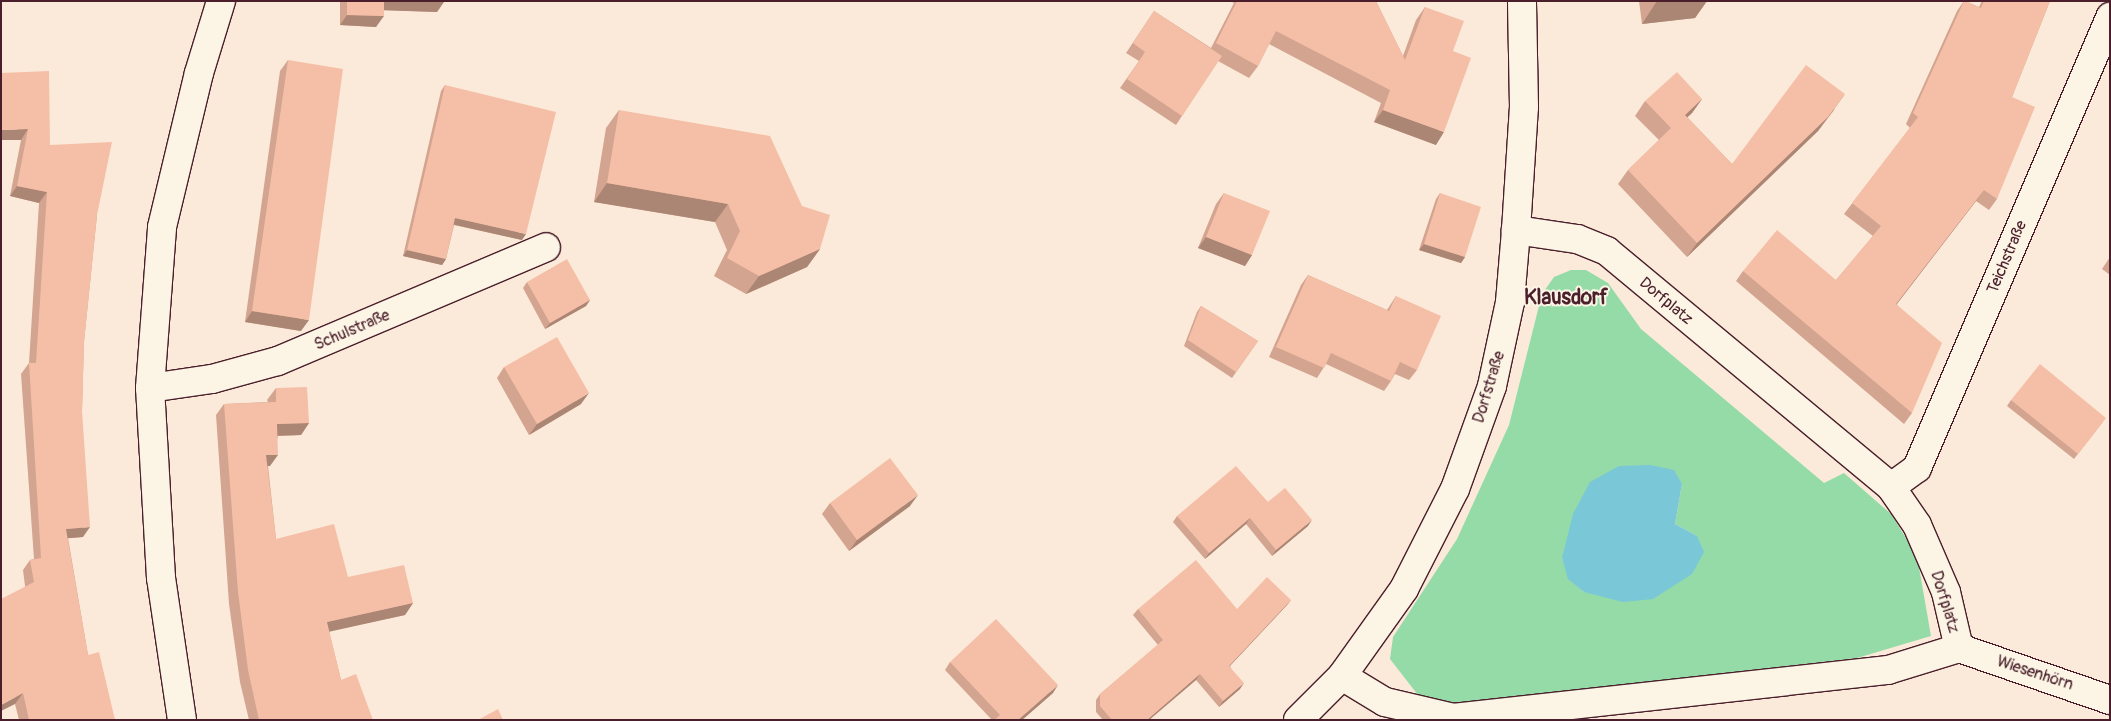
<!DOCTYPE html>
<meta charset="utf-8">
<style>
body{margin:0}
#map{position:relative;width:2111px;height:721px;overflow:hidden;background:#fbead9;font-family:Pangolin,sans-serif}
div>[style]{position:absolute}
.green>*{inset:0;background:#95dba8}
.water>*{inset:0;background:#79c7d7}
.roads{filter:drop-shadow(1px 0 #4a1f2b) drop-shadow(-1px 0 #4a1f2b) drop-shadow(0 1px #4a1f2b) drop-shadow(0 -1px #4a1f2b)}
.minor>*{height:28px;margin:-14px;padding:0 14px;transform-origin:14px;border-radius:14px;background:#fcf5e5}
.tertiary>*{height:28px;margin:-14px;padding:0 14px;transform-origin:14px;border-radius:14px;background:#fcf5e5}
.wall>*{inset:0;background:#d3a490}
.shaded-wall>*{inset:0;background:#ac8675}
.building>*{inset:0;background:#f5bfa7}
span{translate:-50% -50%;white-space:nowrap;text-align:center;line-height:1.15;-webkit-text-stroke:4px #fcf5e5;paint-order:stroke}
.street-label{font-size:16px;color:#4a1f2b}
.district-label{font-size:21px;color:#4a1f2b;font-weight:700}
.frame{position:absolute;inset:0;border:2px solid #4a1f2b;pointer-events:none}
</style>
<div id="map">
<div class="green">
<div style="clip-path:polygon(evenodd,1571px 270px,1586px 270px,1608px 283px,1641px 329px,1824px 483px,1844px 473px,1891px 514px,1917px 556px,1931px 636px,1857px 658px,1453px 704px,1418px 695px,1390px 659px,1393px 637px,1457px 539px,1509px 425px,1542px 294px,1554px 277px,1571px 270px,1682px 484px,1675px 524px,1697px 536px,1584px 592px,1569px 579px,1562px 558px,1682px 484px)"></div>
</div>
<div class="water">
<div style="clip-path:polygon(1650px 465px,1674px 470px,1682px 484px,1675px 524px,1697px 536px,1704px 552px,1692px 574px,1653px 599px,1623px 602px,1584px 592px,1568px 579px,1562px 558px,1573px 514px,1590px 482px,1619px 466px)"></div>
</div>
<div class="roads">
<div class="minor">
<div style="left:150px;top:388px;width:63px;rotate:-8.3deg"></div>
<div style="left:212px;top:379px;width:68px;rotate:-15.3deg"></div>
<div style="left:278px;top:361px;width:291px;rotate:-23deg"></div>
<div style="left:1891px;top:487px;width:32px;rotate:-36deg"></div>
<div style="left:1917px;top:468px;width:491px;rotate:-66.8deg"></div>
<div style="left:1959px;top:648px;width:160px;rotate:19deg"></div>
<div style="left:1342px;top:676px;width:50px;rotate:31.2deg"></div>
<div style="left:1385px;top:702px;width:70px;rotate:13.2deg"></div>
<div style="left:1453px;top:718px;width:438px;rotate:-6.3deg"></div>
<div style="left:1888px;top:670px;width:74px;rotate:-17.2deg"></div>
<div style="left:1959px;top:648px;width:57px;rotate:-103.1deg"></div>
<div style="left:1946px;top:592px;width:73px;rotate:-113.4deg"></div>
<div style="left:1917px;top:525px;width:46px;rotate:-124.4deg"></div>
<div style="left:1891px;top:487px;width:369px;rotate:-140.3deg"></div>
<div style="left:1607px;top:251px;width:32px;rotate:-158deg"></div>
<div style="left:1577px;top:239px;width:62px;rotate:-171.6deg"></div>
<div style="left:182px;top:720px;width:144px;rotate:-98.4deg"></div>
<div style="left:161px;top:578px;width:190px;rotate:-93.3deg"></div>
<div style="left:150px;top:388px;width:161px;rotate:-85.7deg"></div>
<div style="left:162px;top:227px;width:158px;rotate:-76.5deg"></div>
<div style="left:199px;top:73px;width:75px;rotate:-73deg"></div>
</div>
<div class="tertiary">
<div style="left:1298px;top:720px;width:62px;rotate:-45deg"></div>
<div style="left:1342px;top:676px;width:107px;rotate:-54.5deg"></div>
<div style="left:1404px;top:589px;width:112px;rotate:-63deg"></div>
<div style="left:1455px;top:489px;width:109px;rotate:-70.2deg"></div>
<div style="left:1492px;top:386px;width:86px;rotate:-77.9deg"></div>
<div style="left:1510px;top:302px;width:72px;rotate:-85.2deg"></div>
<div style="left:1516px;top:230px;width:123px;rotate:-86.3deg"></div>
<div style="left:1524px;top:107px;width:106px;rotate:-91.1deg"></div>
</div>
</div>
<div class="wall">
<div style="clip-path:polygon(340px 1px,444px 1px,437px 12px,384px 10px,376px 27px,340px 25px)"></div>
<div style="clip-path:polygon(1230px 1px,1376px 1px,1403px 56px,1416px 20px,1425px 7px,1453px 51px,1436px 145px,1374px 122px,1381px 103px,1269px 44px,1258px 66px,1249px 78px,1218px 61px,1176px 125px,1120px 88px,1139px 61px,1126px 53px,1154px 11px,1211px 48px,1234px 3px)"></div>
<div style="clip-path:polygon(1639px 1px,1707px 1px,1695px 18px,1642px 24px)"></div>
<div style="clip-path:polygon(1964px 1px,1979px 7px,1982px 1px,2050px 1px,2012px 97px,1997px 199px,1989px 210px,1976px 201px,1897px 304px,1912px 413px,1904px 424px,1736px 281px,1743px 271px,1836px 280px,1873px 236px,1844px 214px,1910px 128px,1906px 124px,1957px 11px)"></div>
<div style="clip-path:polygon(288px 60px,301px 331px,245px 322px,280px 71px)"></div>
<div style="clip-path:polygon(1px 73px,97px 215px,84px 342px,82px 411px,83px 537px,68px 538px,88px 655px,115px 720px,19px 720px,15px 704px,25px 586px,23px 570px,30px 560px,34px 559px,21px 374px,29px 363px,39px 203px,10px 196px,21px 140px)"></div>
<div style="clip-path:polygon(445px 85px,522px 240px,454px 225px,446px 259px,442px 265px,403px 256px,441px 91px)"></div>
<div style="clip-path:polygon(1702px 99px,1692px 113px,1687px 117px,1732px 164px,1835px 109px,1818px 131px,1687px 257px,1618px 184px,1628px 170px,1659px 140px,1635px 116px,1645px 101px)"></div>
<div style="clip-path:polygon(619px 110px,820px 249px,807px 267px,746px 294px,714px 276px,727px 250px,715px 222px,594px 202px,606px 128px)"></div>
<div style="clip-path:polygon(1224px 193px,1252px 255px,1245px 266px,1198px 248px,1216px 204px)"></div>
<div style="clip-path:polygon(1440px 193px,1465px 257px,1461px 263px,1419px 250px,1436px 199px)"></div>
<div style="clip-path:polygon(2110px 257px,2110px 275px,2102px 269px)"></div>
<div style="clip-path:polygon(1308px 275px,1387px 310px,1396px 296px,1417px 370px,1409px 380px,1395px 374px,1391px 381px,1384px 391px,1326px 364px,1317px 378px,1269px 357px,1301px 285px)"></div>
<div style="clip-path:polygon(527px 282px,590px 300px,586px 306px,545px 329px,523px 288px)"></div>
<div style="clip-path:polygon(1201px 306px,1258px 341px,1232px 378px,1184px 346px,1197px 312px)"></div>
<div style="clip-path:polygon(504px 367px,581px 404px,529px 435px,497px 378px)"></div>
<div style="clip-path:polygon(276px 388px,309px 423px,301px 435px,278px 436px,270px 466px,268px 466px,276px 539px,348px 577px,413px 603px,405px 615px,329px 631px,341px 680px,373px 720px,249px 720px,240px 682px,229px 604px,216px 415px,224px 404px,268px 402px,267px 400px)"></div>
<div style="clip-path:polygon(2011px 400px,2102px 423px,2074px 459px,2007px 406px)"></div>
<div style="clip-path:polygon(830px 503px,910px 506px,849px 551px,822px 514px)"></div>
<div style="clip-path:polygon(1268px 503px,1308px 526px,1272px 556px,1246px 524px,1205px 559px,1173px 522px,1177px 516px)"></div>
<div style="clip-path:polygon(1291px 600px,1287px 605px,1230px 666px,1240px 689px,1219px 707px,1196px 680px,1149px 720px,1103px 720px,1096px 712px,1096px 700px,1100px 694px,1158px 645px,1133px 615px,1138px 609px,1237px 609px)"></div>
<div style="clip-path:polygon(950px 662px,1053px 693px,1022px 720px,992px 720px,945px 670px)"></div>
</div>
<div class="shaded-wall">
<div style="clip-path:polygon(382px 1px,437px 1px,444px 2px,437px 12px,376px 10px)"></div>
<div style="clip-path:polygon(1657px 1px,1707px 1px,1695px 18px,1642px 24px)"></div>
<div style="clip-path:polygon(347px 15px,384px 16px,376px 27px,340px 25px)"></div>
<div style="clip-path:polygon(1845px 94px,1818px 131px,1687px 257px,1697px 243px)"></div>
<div style="clip-path:polygon(1702px 99px,1692px 113px,1675px 129px,1685px 115px)"></div>
<div style="clip-path:polygon(1383px 110px,1444px 132px,1436px 145px,1374px 122px)"></div>
<div style="clip-path:polygon(28px 129px,21px 140px,1px 140px,1px 130px)"></div>
<div style="clip-path:polygon(607px 183px,728px 204px,715px 222px,594px 202px)"></div>
<div style="clip-path:polygon(17px 186px,47px 192px,39px 203px,10px 196px)"></div>
<div style="clip-path:polygon(1984px 190px,1976px 201px,1889px 314px,1896px 304px)"></div>
<div style="clip-path:polygon(455px 218px,526px 234px,522px 240px,451px 224px)"></div>
<div style="clip-path:polygon(1206px 237px,1252px 255px,1245px 266px,1198px 248px)"></div>
<div style="clip-path:polygon(1424px 244px,1465px 257px,1461px 263px,1419px 250px)"></div>
<div style="clip-path:polygon(820px 249px,807px 267px,746px 294px,759px 276px)"></div>
<div style="clip-path:polygon(407px 250px,446px 259px,442px 265px,403px 256px)"></div>
<div style="clip-path:polygon(590px 300px,586px 306px,545px 329px,550px 323px)"></div>
<div style="clip-path:polygon(252px 311px,309px 320px,301px 331px,245px 322px)"></div>
<div style="clip-path:polygon(589px 393px,581px 404px,529px 435px,537px 424px)"></div>
<div style="clip-path:polygon(309px 423px,301px 435px,269px 436px,277px 424px)"></div>
<div style="clip-path:polygon(266px 455px,278px 455px,270px 466px,258px 467px)"></div>
<div style="clip-path:polygon(918px 495px,910px 506px,849px 551px,857px 540px)"></div>
<div style="clip-path:polygon(1250px 518px,1246px 524px,1205px 559px,1209px 553px)"></div>
<div style="clip-path:polygon(1312px 520px,1308px 526px,1272px 556px,1276px 550px)"></div>
<div style="clip-path:polygon(90px 527px,83px 537px,59px 539px,66px 529px)"></div>
<div style="clip-path:polygon(1291px 600px,1287px 605px,1225px 671px,1229px 666px)"></div>
<div style="clip-path:polygon(413px 603px,405px 615px,319px 634px,327px 622px)"></div>
<div style="clip-path:polygon(1200px 674px,1196px 680px,1149px 720px,1147px 720px)"></div>
<div style="clip-path:polygon(1244px 683px,1240px 689px,1219px 707px,1223px 701px)"></div>
<div style="clip-path:polygon(1058px 685px,1053px 693px,1022px 720px,1018px 720px)"></div>
<div style="clip-path:polygon(23px 693px,15px 704px,1px 711px,1px 705px)"></div>
</div>
<div class="building">
<div style="clip-path:polygon(347px 1px,384px 1px,384px 16px,347px 15px)"></div>
<div style="clip-path:polygon(1237px 1px,1376px 1px,1405px 60px,1425px 7px,1464px 21px,1453px 51px,1471px 58px,1444px 132px,1383px 110px,1390px 90px,1276px 31px,1258px 66px,1216px 43px)"></div>
<div style="clip-path:polygon(1964px 1px,1966px 1px,1981px 8px,1984px 1px,2050px 1px,2012px 97px,2035px 107px,1997px 199px,1984px 190px,1896px 304px,1942px 343px,1912px 413px,1743px 271px,1777px 230px,1836px 280px,1881px 226px,1852px 203px,1918px 117px,1913px 113px)"></div>
<div style="clip-path:polygon(1154px 11px,1222px 56px,1182px 116px,1127px 79px,1145px 52px,1133px 43px)"></div>
<div style="clip-path:polygon(288px 60px,343px 69px,309px 320px,252px 311px)"></div>
<div style="clip-path:polygon(1806px 65px,1845px 94px,1828px 117px,1697px 243px,1628px 170px,1671px 128px,1645px 101px,1677px 72px,1702px 99px,1685px 115px,1732px 164px)"></div>
<div style="clip-path:polygon(49px 71px,50px 145px,112px 142px,97px 215px,84px 342px,82px 411px,90px 527px,66px 529px,88px 655px,99px 652px,115px 720px,29px 720px,23px 693px,1px 705px,1px 599px,34px 582px,30px 560px,41px 558px,29px 363px,36px 363px,47px 192px,17px 186px,28px 129px,1px 130px,1px 73px)"></div>
<div style="clip-path:polygon(445px 85px,556px 112px,526px 234px,455px 218px,446px 259px,407px 250px)"></div>
<div style="clip-path:polygon(619px 110px,770px 136px,802px 206px,830px 215px,820px 249px,759px 276px,727px 258px,740px 231px,728px 204px,607px 183px)"></div>
<div style="clip-path:polygon(1224px 193px,1270px 211px,1252px 255px,1206px 237px)"></div>
<div style="clip-path:polygon(1440px 193px,1481px 207px,1465px 257px,1424px 244px)"></div>
<div style="clip-path:polygon(567px 259px,590px 300px,550px 323px,527px 282px)"></div>
<div style="clip-path:polygon(1308px 275px,1389px 311px,1396px 296px,1441px 316px,1417px 370px,1400px 362px,1391px 381px,1331px 353px,1324px 368px,1276px 347px)"></div>
<div style="clip-path:polygon(1201px 306px,1258px 341px,1236px 372px,1188px 340px)"></div>
<div style="clip-path:polygon(557px 337px,589px 393px,537px 424px,504px 367px)"></div>
<div style="clip-path:polygon(2040px 364px,2106px 418px,2078px 454px,2011px 400px)"></div>
<div style="clip-path:polygon(307px 387px,309px 423px,277px 424px,278px 455px,266px 455px,276px 539px,334px 524px,348px 577px,404px 565px,413px 603px,327px 622px,341px 680px,356px 674px,373px 720px,259px 720px,248px 670px,238px 592px,224px 404px,276px 402px,276px 388px)"></div>
<div style="clip-path:polygon(890px 458px,918px 495px,857px 540px,830px 503px)"></div>
<div style="clip-path:polygon(1236px 466px,1268px 502px,1264px 505px,1285px 488px,1312px 520px,1276px 550px,1250px 518px,1209px 553px,1177px 516px)"></div>
<div style="clip-path:polygon(1196px 560px,1237px 609px,1267px 577px,1291px 600px,1229px 666px,1244px 683px,1223px 701px,1200px 674px,1147px 720px,1112px 720px,1100px 706px,1100px 694px,1163px 640px,1138px 609px)"></div>
<div style="clip-path:polygon(996px 619px,1058px 685px,1018px 720px,994px 720px,1000px 715px,950px 662px)"></div>
<div style="clip-path:polygon(498px 709px,503px 720px,478px 720px)"></div>
</div>
<div class="street-label">
<span style="left:2007px;top:257px;rotate:-67deg">Teichstraße</span>
<span style="left:1666px;top:301px;rotate:40deg">Dorfplatz</span>
<span style="left:352px;top:330px;rotate:-23deg">Schulstraße</span>
<span style="left:1489px;top:387px;rotate:-73deg">Dorfstraße</span>
<span style="left:1945px;top:602px;rotate:73deg">Dorfplatz</span>
<span style="left:2035px;top:673px;rotate:18deg">Wiesenhörn</span>
</div>
<div class="district-label">
<span style="left:1566px;top:298px">Klausdorf</span>
</div>
<div class="frame"></div>
</div>
